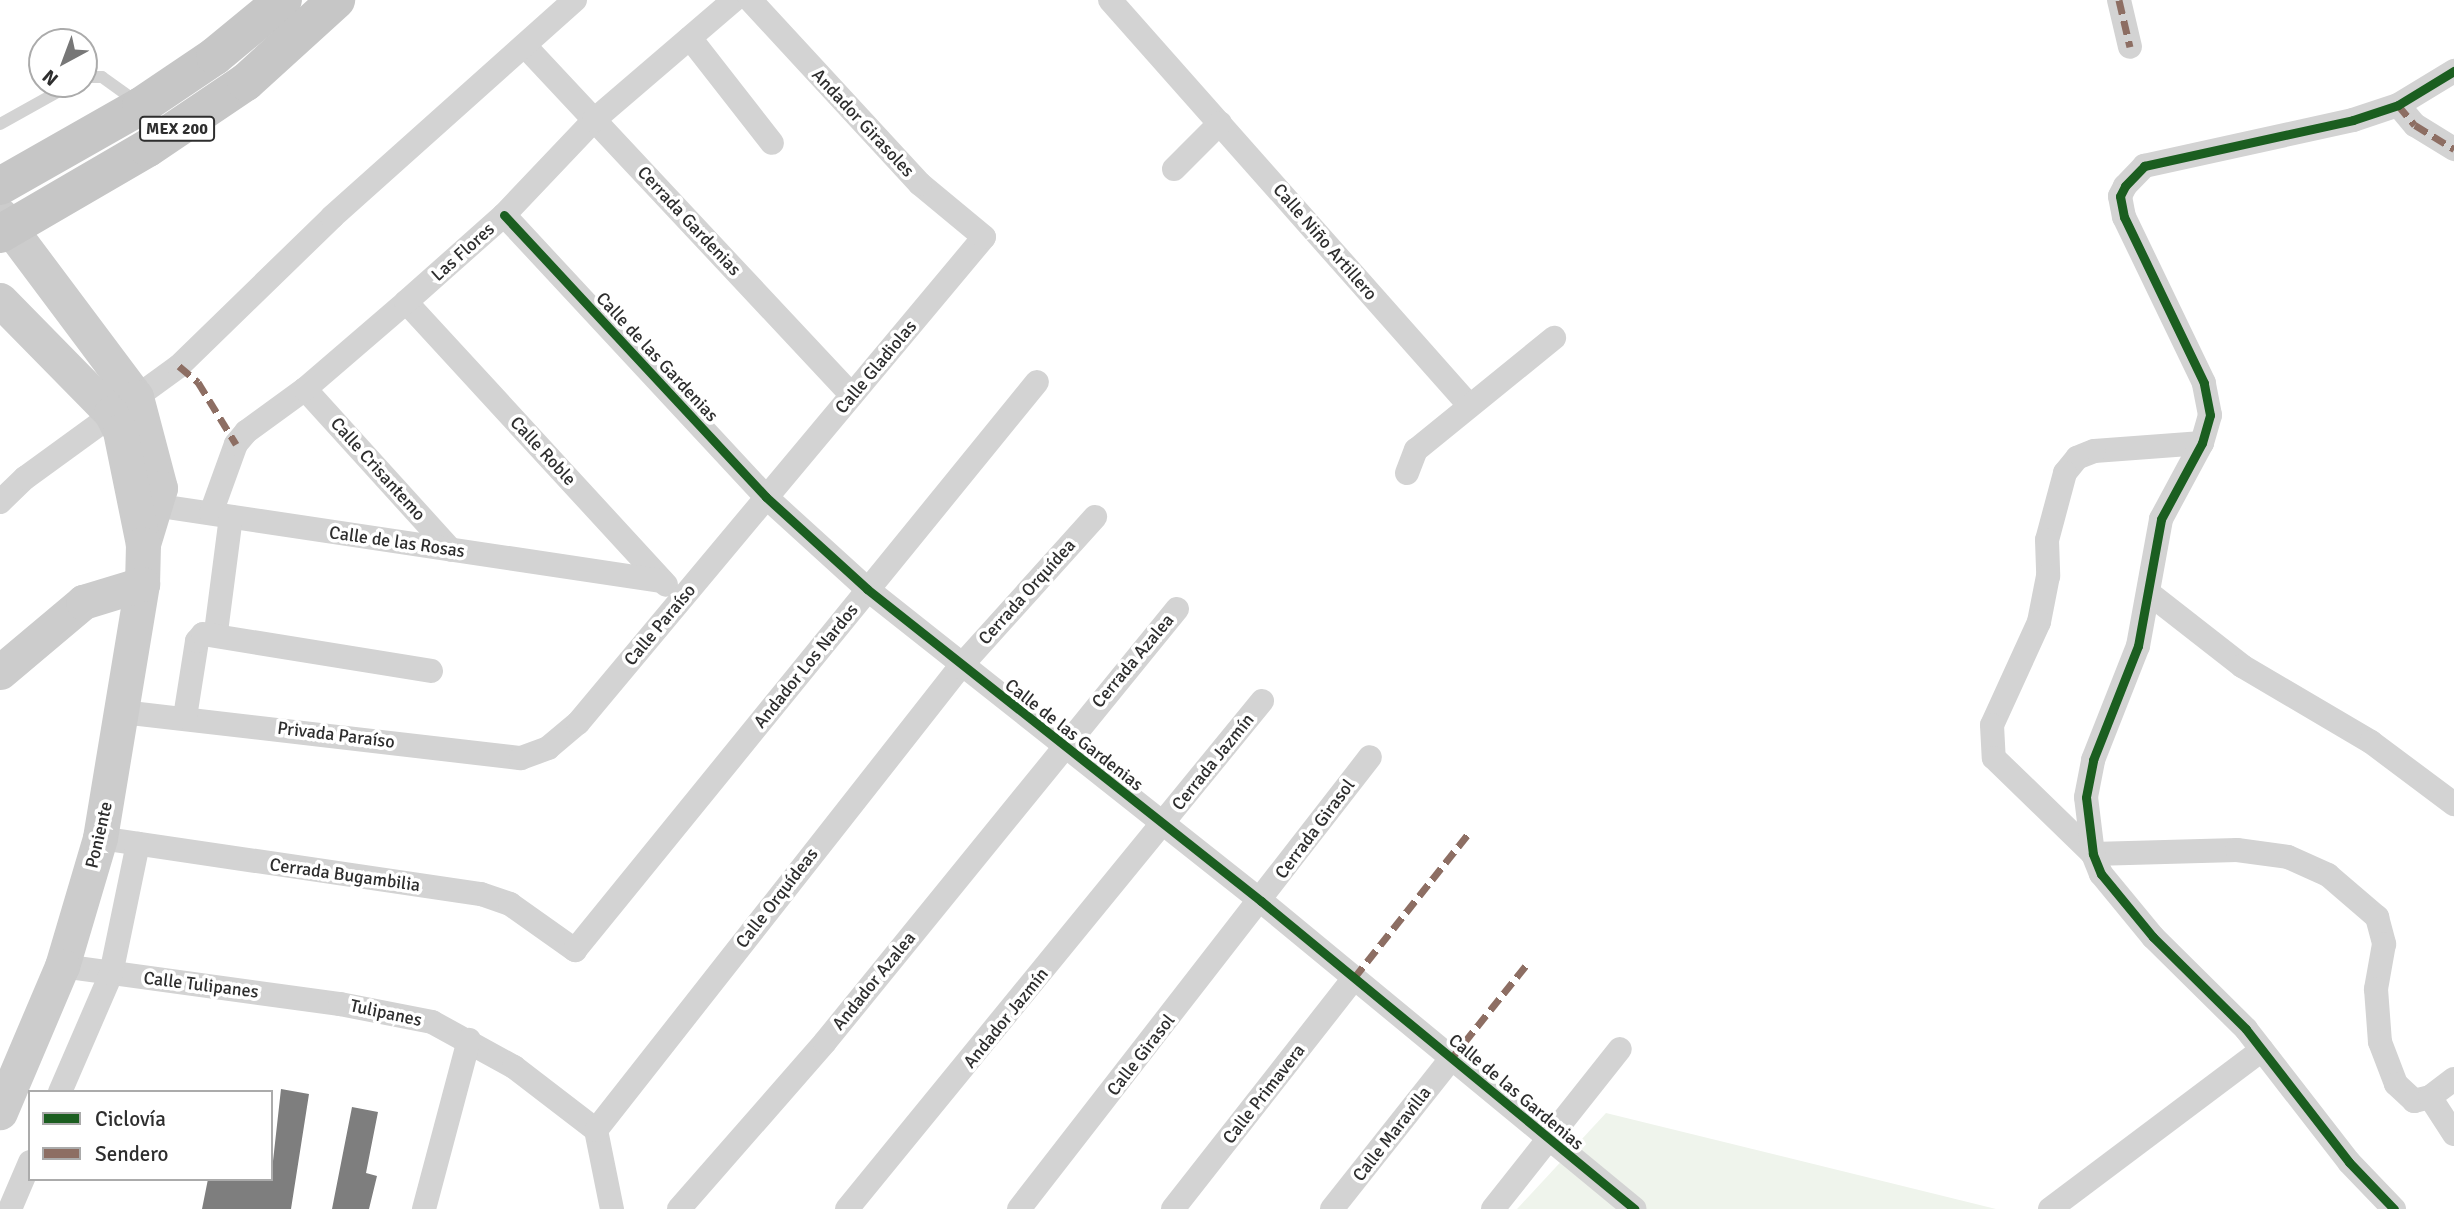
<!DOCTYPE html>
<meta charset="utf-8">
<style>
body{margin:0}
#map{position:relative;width:2454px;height:1209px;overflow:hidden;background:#fff;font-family:Signika,sans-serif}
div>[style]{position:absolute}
.green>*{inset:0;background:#eff4ec}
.building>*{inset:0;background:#7e7e7e}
.lane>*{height:12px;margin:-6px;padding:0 6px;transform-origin:6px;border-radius:6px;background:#d3d3d3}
.street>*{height:24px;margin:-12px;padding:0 12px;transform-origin:12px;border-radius:12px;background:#d3d3d3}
.secondary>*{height:35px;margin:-17.5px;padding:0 17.5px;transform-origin:17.5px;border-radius:17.5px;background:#ccc}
.primary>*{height:38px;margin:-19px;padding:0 19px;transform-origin:19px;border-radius:19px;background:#c6c6c6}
.quiet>*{height:7px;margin-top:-3.5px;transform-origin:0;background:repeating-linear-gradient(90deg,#8d6e63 0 14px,transparent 0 21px)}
.cycleway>*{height:9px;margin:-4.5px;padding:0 4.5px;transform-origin:4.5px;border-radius:4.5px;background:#1b5e20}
span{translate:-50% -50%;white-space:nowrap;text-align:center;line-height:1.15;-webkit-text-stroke:7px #fff;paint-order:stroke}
.shield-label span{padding:2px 5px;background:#fff;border:2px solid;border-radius:5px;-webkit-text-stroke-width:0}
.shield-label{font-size:16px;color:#2e2e2e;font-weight:700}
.street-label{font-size:18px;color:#2e2e2e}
.legend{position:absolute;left:28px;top:1090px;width:245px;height:91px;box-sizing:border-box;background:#fff;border:2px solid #ababab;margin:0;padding:9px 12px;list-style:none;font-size:21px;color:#2e2e2e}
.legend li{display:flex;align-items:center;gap:14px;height:35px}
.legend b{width:35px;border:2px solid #ababab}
.north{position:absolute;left:28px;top:28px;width:70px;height:70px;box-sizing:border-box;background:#fff;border:2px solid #ababab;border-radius:50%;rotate:221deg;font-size:19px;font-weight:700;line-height:28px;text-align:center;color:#2e2e2e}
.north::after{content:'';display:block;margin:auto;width:24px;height:32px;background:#777;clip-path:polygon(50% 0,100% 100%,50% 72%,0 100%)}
</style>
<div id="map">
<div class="green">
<div style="clip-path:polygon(1606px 1113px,1996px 1209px,1517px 1209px)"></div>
</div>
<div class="building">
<div style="clip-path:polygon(281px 1089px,309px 1094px,291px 1209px,202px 1209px,208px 1179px,271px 1179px)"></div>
<div style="clip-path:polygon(352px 1107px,378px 1112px,366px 1173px,377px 1176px,369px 1209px,332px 1209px)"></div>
</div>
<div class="lane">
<div style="left:84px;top:77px;width:18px"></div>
<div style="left:102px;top:77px;width:44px;rotate:35.8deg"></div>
<div style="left:0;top:124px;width:82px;rotate:-29.1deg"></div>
</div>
<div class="street">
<div style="left:1110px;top:0;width:540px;rotate:48.45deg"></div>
<div style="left:2119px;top:0;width:48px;rotate:76.8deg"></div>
<div style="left:690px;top:38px;width:133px;rotate:52deg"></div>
<div style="left:525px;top:46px;width:478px;rotate:46.9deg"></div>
<div style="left:2398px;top:105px;width:26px;rotate:50deg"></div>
<div style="left:2415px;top:125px;width:46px;rotate:31.6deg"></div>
<div style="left:1174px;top:169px;width:65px;rotate:-45deg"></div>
<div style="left:504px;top:215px;width:385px;rotate:47.1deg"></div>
<div style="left:766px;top:497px;width:137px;rotate:42.3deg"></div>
<div style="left:867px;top:589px;width:503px;rotate:38.37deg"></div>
<div style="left:1261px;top:901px;width:484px;rotate:39.5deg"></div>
<div style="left:406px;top:302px;width:384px;rotate:47.4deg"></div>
<div style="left:305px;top:389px;width:217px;rotate:47.8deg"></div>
<div style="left:2202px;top:443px;width:108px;rotate:175.8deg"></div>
<div style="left:2094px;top:451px;width:18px;rotate:158deg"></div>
<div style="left:2077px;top:458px;width:19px;rotate:129deg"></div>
<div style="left:2065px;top:473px;width:69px;rotate:105deg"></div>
<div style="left:2047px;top:540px;width:36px;rotate:88deg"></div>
<div style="left:2048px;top:576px;width:47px;rotate:101.1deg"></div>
<div style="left:2039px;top:622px;width:113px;rotate:114.5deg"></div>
<div style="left:1992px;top:725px;width:33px;rotate:87deg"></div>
<div style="left:1994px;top:758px;width:138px;rotate:44.1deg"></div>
<div style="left:2093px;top:854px;width:144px;rotate:-1.6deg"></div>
<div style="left:2237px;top:850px;width:51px;rotate:7.8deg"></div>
<div style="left:2288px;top:857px;width:44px;rotate:24.2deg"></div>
<div style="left:2328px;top:875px;width:65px;rotate:40.6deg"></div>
<div style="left:2377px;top:917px;width:28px;rotate:75deg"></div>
<div style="left:2384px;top:944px;width:46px;rotate:100.1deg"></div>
<div style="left:2376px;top:989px;width:53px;rotate:85.7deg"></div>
<div style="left:2380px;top:1042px;width:45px;rotate:69.1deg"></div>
<div style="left:2396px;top:1084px;width:25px;rotate:43deg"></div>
<div style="left:2414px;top:1101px;width:16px;rotate:-14deg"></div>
<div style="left:2430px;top:1097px;width:30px;rotate:-37deg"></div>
<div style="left:1407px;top:473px;width:25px;rotate:-69deg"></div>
<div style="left:1416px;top:450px;width:178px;rotate:-39.1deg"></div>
<div style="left:0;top:502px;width:35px;rotate:-44deg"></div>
<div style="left:25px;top:478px;width:190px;rotate:-36deg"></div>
<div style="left:179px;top:366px;width:214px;rotate:-44.2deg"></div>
<div style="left:332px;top:217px;width:326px;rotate:-41.8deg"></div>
<div style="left:140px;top:503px;width:528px;rotate:8.5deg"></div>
<div style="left:211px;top:513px;width:73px;rotate:-70.1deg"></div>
<div style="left:236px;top:444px;width:16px;rotate:-50deg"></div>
<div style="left:246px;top:432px;width:73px;rotate:-36.1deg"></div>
<div style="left:305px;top:389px;width:133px;rotate:-40.7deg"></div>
<div style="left:406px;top:302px;width:131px;rotate:-41.6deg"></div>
<div style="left:504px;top:215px;width:131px;rotate:-46.5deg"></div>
<div style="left:594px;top:120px;width:184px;rotate:-40.6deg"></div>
<div style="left:2150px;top:594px;width:117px;rotate:38deg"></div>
<div style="left:2242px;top:666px;width:150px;rotate:30.5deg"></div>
<div style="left:2371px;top:742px;width:104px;rotate:36.8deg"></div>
<div style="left:216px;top:632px;width:116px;rotate:-82.6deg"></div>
<div style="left:122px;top:712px;width:402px;rotate:6.6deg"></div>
<div style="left:521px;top:758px;width:29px;rotate:-20deg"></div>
<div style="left:548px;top:748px;width:39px;rotate:-40deg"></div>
<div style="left:578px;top:723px;width:633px;rotate:-50.12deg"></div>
<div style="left:984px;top:237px;width:83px;rotate:-140.4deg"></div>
<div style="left:920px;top:184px;width:251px;rotate:-132.7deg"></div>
<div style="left:185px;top:717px;width:77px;rotate:-81deg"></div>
<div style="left:197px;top:641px;width:9px;rotate:-49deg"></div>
<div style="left:203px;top:634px;width:231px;rotate:9.2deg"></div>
<div style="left:100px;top:838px;width:385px;rotate:8.4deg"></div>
<div style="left:481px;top:894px;width:31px;rotate:19deg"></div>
<div style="left:510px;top:904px;width:80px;rotate:35.3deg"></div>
<div style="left:575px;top:950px;width:732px;rotate:-50.88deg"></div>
<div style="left:62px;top:966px;width:281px;rotate:7.8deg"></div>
<div style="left:340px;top:1004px;width:94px;rotate:11.1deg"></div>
<div style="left:432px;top:1022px;width:94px;rotate:28.8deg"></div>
<div style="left:514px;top:1067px;width:103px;rotate:37.5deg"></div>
<div style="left:596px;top:1130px;width:81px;rotate:78.6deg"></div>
<div style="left:60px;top:1092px;width:129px;rotate:-66.6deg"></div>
<div style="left:111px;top:974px;width:133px;rotate:-78.3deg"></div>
<div style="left:2430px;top:1097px;width:44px;rotate:57deg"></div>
<div style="left:596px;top:1130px;width:589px;rotate:-51.83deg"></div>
<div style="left:960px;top:667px;width:202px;rotate:-48deg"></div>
<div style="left:10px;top:1209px;width:51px;rotate:-66.9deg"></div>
<div style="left:424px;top:1209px;width:175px;rotate:-75.1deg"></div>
<div style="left:679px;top:1209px;width:222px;rotate:-48.8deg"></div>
<div style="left:825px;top:1042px;width:558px;rotate:-50.89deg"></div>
<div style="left:847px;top:1209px;width:656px;rotate:-50.75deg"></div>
<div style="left:1019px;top:1209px;width:572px;rotate:-52.17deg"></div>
<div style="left:1173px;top:1209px;width:293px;rotate:-51.9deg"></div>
<div style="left:1332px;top:1209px;width:191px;rotate:-51.6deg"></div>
<div style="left:1493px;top:1209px;width:204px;rotate:-51.6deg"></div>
<div style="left:2050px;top:1209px;width:265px;rotate:-36.9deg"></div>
<div style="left:2394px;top:1209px;width:65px;rotate:-133.8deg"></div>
<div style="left:2349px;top:1162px;width:168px;rotate:-127.8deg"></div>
<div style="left:2246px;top:1029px;width:131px;rotate:-135.3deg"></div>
<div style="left:2153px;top:937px;width:82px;rotate:-129.5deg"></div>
<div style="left:2101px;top:874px;width:22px;rotate:-112deg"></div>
<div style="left:2093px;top:854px;width:57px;rotate:-97deg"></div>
<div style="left:2086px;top:797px;width:38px;rotate:-79deg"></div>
<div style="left:2093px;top:760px;width:123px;rotate:-68.5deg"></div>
<div style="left:2138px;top:646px;width:129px;rotate:-79.7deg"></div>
<div style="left:2161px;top:519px;width:86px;rotate:-61.7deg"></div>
<div style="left:2202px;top:443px;width:29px;rotate:-74deg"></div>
<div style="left:2210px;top:415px;width:33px;rotate:-101deg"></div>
<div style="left:2204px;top:383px;width:184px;rotate:-115.7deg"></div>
<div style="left:2124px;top:217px;width:21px;rotate:-101deg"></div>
<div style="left:2120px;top:196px;width:11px;rotate:-63deg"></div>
<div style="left:2125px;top:186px;width:28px;rotate:-46deg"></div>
<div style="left:2144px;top:166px;width:214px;rotate:-12.4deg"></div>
<div style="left:2353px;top:120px;width:47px;rotate:-18.4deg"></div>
<div style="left:2398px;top:105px;width:66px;rotate:-31.3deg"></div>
</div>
<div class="secondary">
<div style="left:0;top:215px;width:227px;rotate:53.2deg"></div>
<div style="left:136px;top:397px;width:94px;rotate:75.2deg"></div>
<div style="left:160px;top:488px;width:59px;rotate:106.9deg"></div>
<div style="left:0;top:300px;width:158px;rotate:45.5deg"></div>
<div style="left:111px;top:413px;width:20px;rotate:63deg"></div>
<div style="left:120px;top:431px;width:115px;rotate:78.5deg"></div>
<div style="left:143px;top:544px;width:40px;rotate:91.4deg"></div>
<div style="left:142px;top:584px;width:257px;rotate:99.4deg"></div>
<div style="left:100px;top:838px;width:134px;rotate:106.5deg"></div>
<div style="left:62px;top:966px;width:159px;rotate:113deg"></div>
<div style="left:0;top:672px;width:109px;rotate:-40.1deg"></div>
<div style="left:83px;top:602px;width:62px;rotate:-17deg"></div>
</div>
<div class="primary">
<div style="left:0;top:186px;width:162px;rotate:-29.6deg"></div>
<div style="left:141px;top:106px;width:89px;rotate:-34deg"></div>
<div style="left:215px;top:56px;width:88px;rotate:-39.5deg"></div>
<div style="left:0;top:234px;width:171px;rotate:-30.2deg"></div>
<div style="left:148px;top:148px;width:118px;rotate:-34deg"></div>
<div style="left:246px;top:82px;width:122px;rotate:-42.3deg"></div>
</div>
<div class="quiet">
<div style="left:2119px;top:0;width:48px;rotate:76.8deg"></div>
<div style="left:2398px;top:105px;width:26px;rotate:50deg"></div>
<div style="left:2415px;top:125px;width:46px;rotate:31.6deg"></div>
<div style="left:179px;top:366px;width:25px;rotate:40deg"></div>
<div style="left:198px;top:382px;width:73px;rotate:58.5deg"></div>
<div style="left:1354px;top:978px;width:185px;rotate:-51.6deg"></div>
<div style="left:1451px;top:1059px;width:123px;rotate:-51.3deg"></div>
</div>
<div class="cycleway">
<div style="left:504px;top:215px;width:385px;rotate:47.1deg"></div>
<div style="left:766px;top:497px;width:137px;rotate:42.3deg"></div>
<div style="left:867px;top:589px;width:503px;rotate:38.37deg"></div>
<div style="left:1261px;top:901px;width:484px;rotate:39.5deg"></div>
<div style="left:2394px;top:1209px;width:65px;rotate:-133.8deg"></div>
<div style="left:2349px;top:1162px;width:168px;rotate:-127.8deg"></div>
<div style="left:2246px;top:1029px;width:131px;rotate:-135.3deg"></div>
<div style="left:2153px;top:937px;width:82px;rotate:-129.5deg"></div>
<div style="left:2101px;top:874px;width:22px;rotate:-112deg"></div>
<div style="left:2093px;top:854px;width:57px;rotate:-97deg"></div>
<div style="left:2086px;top:797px;width:38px;rotate:-79deg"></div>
<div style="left:2093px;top:760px;width:123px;rotate:-68.5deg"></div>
<div style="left:2138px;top:646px;width:129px;rotate:-79.7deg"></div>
<div style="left:2161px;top:519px;width:86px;rotate:-61.7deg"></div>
<div style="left:2202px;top:443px;width:29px;rotate:-74deg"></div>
<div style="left:2210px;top:415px;width:33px;rotate:-101deg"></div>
<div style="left:2204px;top:383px;width:184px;rotate:-115.7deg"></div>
<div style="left:2124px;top:217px;width:21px;rotate:-101deg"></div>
<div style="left:2120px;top:196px;width:11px;rotate:-63deg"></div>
<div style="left:2125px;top:186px;width:28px;rotate:-46deg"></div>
<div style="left:2144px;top:166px;width:214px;rotate:-12.4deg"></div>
<div style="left:2353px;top:120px;width:47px;rotate:-18.4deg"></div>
<div style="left:2398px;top:105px;width:66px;rotate:-31.3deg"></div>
</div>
<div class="shield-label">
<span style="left:177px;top:129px">MEX 200</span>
</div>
<div class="street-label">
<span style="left:863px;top:123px;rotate:47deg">Andador Girasoles</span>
<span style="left:689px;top:221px;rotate:47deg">Cerrada Gardenias</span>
<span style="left:1325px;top:242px;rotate:49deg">Calle Niño Artillero</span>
<span style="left:463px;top:252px;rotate:-42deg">Las Flores</span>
<span style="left:657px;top:357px;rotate:47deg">Calle de las Gardenias</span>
<span style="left:876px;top:367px;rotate:-50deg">Calle Gladiolas</span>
<span style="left:543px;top:451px;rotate:47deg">Calle Roble</span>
<span style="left:378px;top:469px;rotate:48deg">Calle Crisantemo</span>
<span style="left:397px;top:542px;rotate:8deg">Calle de las Rosas</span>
<span style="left:1027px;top:592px;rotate:-48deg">Cerrada Orquídea</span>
<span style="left:660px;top:625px;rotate:-50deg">Calle Paraíso</span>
<span style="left:1133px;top:661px;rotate:-50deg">Cerrada Azalea</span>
<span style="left:806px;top:666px;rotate:-51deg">Andador Los Nardos</span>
<span style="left:336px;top:735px;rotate:7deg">Privada Paraíso</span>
<span style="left:1074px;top:735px;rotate:38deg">Calle de las Gardenias</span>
<span style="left:1213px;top:762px;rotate:-51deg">Cerrada Jazmín</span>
<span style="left:1315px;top:829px;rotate:-53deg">Cerrada Girasol</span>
<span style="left:99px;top:835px;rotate:-77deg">Poniente</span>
<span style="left:345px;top:875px;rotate:8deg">Cerrada Bugambilia</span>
<span style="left:777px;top:898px;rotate:-52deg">Calle Orquídeas</span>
<span style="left:874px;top:981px;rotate:-51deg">Andador Azalea</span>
<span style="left:201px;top:985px;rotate:7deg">Calle Tulipanes</span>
<span style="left:386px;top:1013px;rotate:12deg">Tulipanes</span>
<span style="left:1006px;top:1018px;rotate:-51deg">Andador Jazmín</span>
<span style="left:1141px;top:1055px;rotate:-52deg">Calle Girasol</span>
<span style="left:1516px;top:1092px;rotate:40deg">Calle de las Gardenias</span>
<span style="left:1264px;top:1094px;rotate:-52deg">Calle Primavera</span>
<span style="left:1392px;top:1134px;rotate:-52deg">Calle Maravilla</span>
</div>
<ul class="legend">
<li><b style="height:9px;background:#1b5e20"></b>Ciclovía</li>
<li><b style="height:9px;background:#8d6e63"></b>Sendero</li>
</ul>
<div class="north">N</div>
</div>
